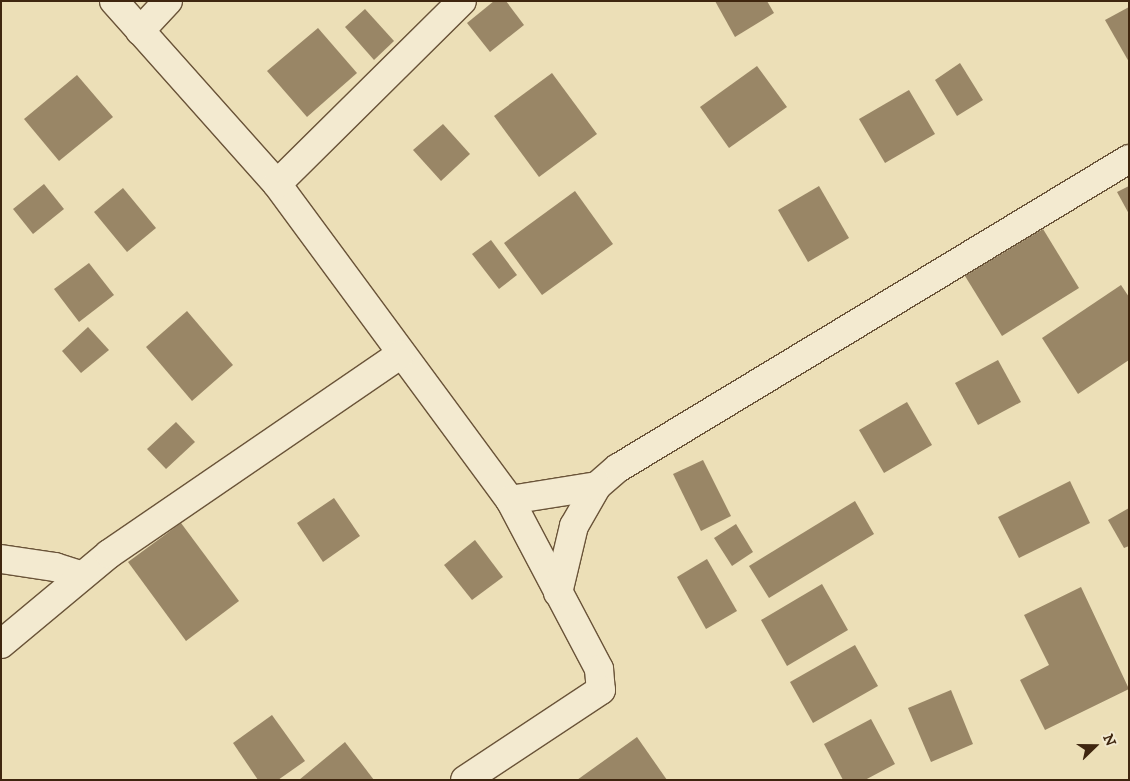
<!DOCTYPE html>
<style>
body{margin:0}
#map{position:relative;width:1130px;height:781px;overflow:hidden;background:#ecdfb7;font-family:"IM FELL DW Pica",serif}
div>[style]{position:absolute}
.building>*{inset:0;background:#998666}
.roads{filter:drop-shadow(1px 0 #6a5439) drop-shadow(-1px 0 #6a5439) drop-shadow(0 1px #6a5439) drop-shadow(0 -1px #6a5439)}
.minor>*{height:28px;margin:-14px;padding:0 14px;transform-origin:14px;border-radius:14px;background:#f3ead0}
span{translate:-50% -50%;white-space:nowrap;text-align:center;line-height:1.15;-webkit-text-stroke:5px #f3ead0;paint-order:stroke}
.frame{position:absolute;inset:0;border:2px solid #3f260f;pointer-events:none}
.north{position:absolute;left:1070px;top:721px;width:50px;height:50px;-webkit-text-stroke:4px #f3ead0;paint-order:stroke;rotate:68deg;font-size:14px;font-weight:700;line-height:20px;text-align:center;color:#3f260f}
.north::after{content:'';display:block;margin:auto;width:18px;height:22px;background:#3f260f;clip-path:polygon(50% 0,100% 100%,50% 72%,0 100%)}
</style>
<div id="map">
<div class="building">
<div style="clip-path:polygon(494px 1px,506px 1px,524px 25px,490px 52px,467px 23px)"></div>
<div style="clip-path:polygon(715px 1px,767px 1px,774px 13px,735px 37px)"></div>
<div style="clip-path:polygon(1129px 7px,1129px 62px,1105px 20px)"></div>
<div style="clip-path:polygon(365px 9px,394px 41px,374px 60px,345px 27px)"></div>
<div style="clip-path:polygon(318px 28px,357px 73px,307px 117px,267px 71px)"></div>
<div style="clip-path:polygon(960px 63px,983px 100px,957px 116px,935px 80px)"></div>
<div style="clip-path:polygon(757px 66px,787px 107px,729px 148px,700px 107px)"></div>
<div style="clip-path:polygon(552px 73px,597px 134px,539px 177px,494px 116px)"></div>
<div style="clip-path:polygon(77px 75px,113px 117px,59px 161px,24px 119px)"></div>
<div style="clip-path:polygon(909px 90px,935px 134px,885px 163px,859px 119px)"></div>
<div style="clip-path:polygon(443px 124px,470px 154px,441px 181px,413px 150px)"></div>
<div style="clip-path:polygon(44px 184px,64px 209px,33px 234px,13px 209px)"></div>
<div style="clip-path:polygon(819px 186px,849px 238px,808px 262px,778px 210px)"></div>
<div style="clip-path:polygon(1129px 186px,1129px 214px,1117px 192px)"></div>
<div style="clip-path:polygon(123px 188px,156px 228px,127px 252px,94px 212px)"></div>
<div style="clip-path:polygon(575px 191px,613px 244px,542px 295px,504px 243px)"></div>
<div style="clip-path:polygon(1043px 229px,1079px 288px,1002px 336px,965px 276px)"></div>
<div style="clip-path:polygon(491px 240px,517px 275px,499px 289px,472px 254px)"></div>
<div style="clip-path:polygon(89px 263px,114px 295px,79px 322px,54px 289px)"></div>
<div style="clip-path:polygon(1121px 285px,1129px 297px,1129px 360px,1078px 394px,1042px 338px)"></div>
<div style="clip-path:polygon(187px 311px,233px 365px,192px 401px,146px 347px)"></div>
<div style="clip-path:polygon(88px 327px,109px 350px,81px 373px,62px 351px)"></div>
<div style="clip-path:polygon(998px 360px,1021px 402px,978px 425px,955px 383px)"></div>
<div style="clip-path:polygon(907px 402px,932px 445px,884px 473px,859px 430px)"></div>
<div style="clip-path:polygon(176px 422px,195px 442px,166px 469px,147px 449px)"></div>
<div style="clip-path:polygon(703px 460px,731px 516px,701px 531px,673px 474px)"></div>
<div style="clip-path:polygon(1070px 481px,1090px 523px,1019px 558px,998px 517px)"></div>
<div style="clip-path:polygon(334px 498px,360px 536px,323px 562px,297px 523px)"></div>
<div style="clip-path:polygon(855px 501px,874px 534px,769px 598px,749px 566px)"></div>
<div style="clip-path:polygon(1129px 508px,1129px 546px,1124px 548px,1108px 520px)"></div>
<div style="clip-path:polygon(181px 523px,239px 601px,186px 641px,128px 562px)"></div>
<div style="clip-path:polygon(736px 524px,753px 552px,732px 566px,714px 538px)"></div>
<div style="clip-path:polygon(475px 540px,503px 577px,472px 600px,444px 565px)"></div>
<div style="clip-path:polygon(707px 559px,737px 611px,706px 629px,677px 577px)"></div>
<div style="clip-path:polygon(822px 584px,848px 630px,787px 666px,761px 620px)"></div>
<div style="clip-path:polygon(1081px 587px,1129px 689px,1045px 730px,1020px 680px,1049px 665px,1024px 615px)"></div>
<div style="clip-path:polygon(855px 645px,878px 686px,813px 723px,790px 682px)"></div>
<div style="clip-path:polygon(951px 690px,973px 744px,931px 762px,908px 708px)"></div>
<div style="clip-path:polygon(272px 715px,305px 761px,278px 780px,258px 780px,233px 743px)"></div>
<div style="clip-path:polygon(871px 719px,895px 764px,865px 780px,843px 780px,824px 744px)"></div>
<div style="clip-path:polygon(637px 737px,667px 780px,577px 780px)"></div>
<div style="clip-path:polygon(345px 742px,374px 780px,299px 780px)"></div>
</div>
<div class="roads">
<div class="minor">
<div style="left:114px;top:1px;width:245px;rotate:48.3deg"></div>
<div style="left:277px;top:184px;width:393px;rotate:53.6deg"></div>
<div style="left:510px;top:500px;width:191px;rotate:62.2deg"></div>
<div style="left:599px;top:669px;width:21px;rotate:85deg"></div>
<div style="left:601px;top:690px;width:163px;rotate:146.5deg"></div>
<div style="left:140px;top:31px;width:41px;rotate:-47deg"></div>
<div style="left:277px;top:184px;width:260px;rotate:-44.7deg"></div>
<div style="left:510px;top:500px;width:88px;rotate:-9.1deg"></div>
<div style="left:1px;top:559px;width:55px;rotate:8.4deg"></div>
<div style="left:55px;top:567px;width:28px;rotate:18deg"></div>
<div style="left:558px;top:593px;width:69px;rotate:-76.6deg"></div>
<div style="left:574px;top:526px;width:46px;rotate:-60.1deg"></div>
<div style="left:597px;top:486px;width:28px;rotate:-41deg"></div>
<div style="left:618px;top:468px;width:597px;rotate:-31.16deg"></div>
<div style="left:1px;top:644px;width:141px;rotate:-39.8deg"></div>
<div style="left:109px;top:554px;width:353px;rotate:-34.4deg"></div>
</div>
</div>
<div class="frame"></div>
<div class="north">N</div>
</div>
